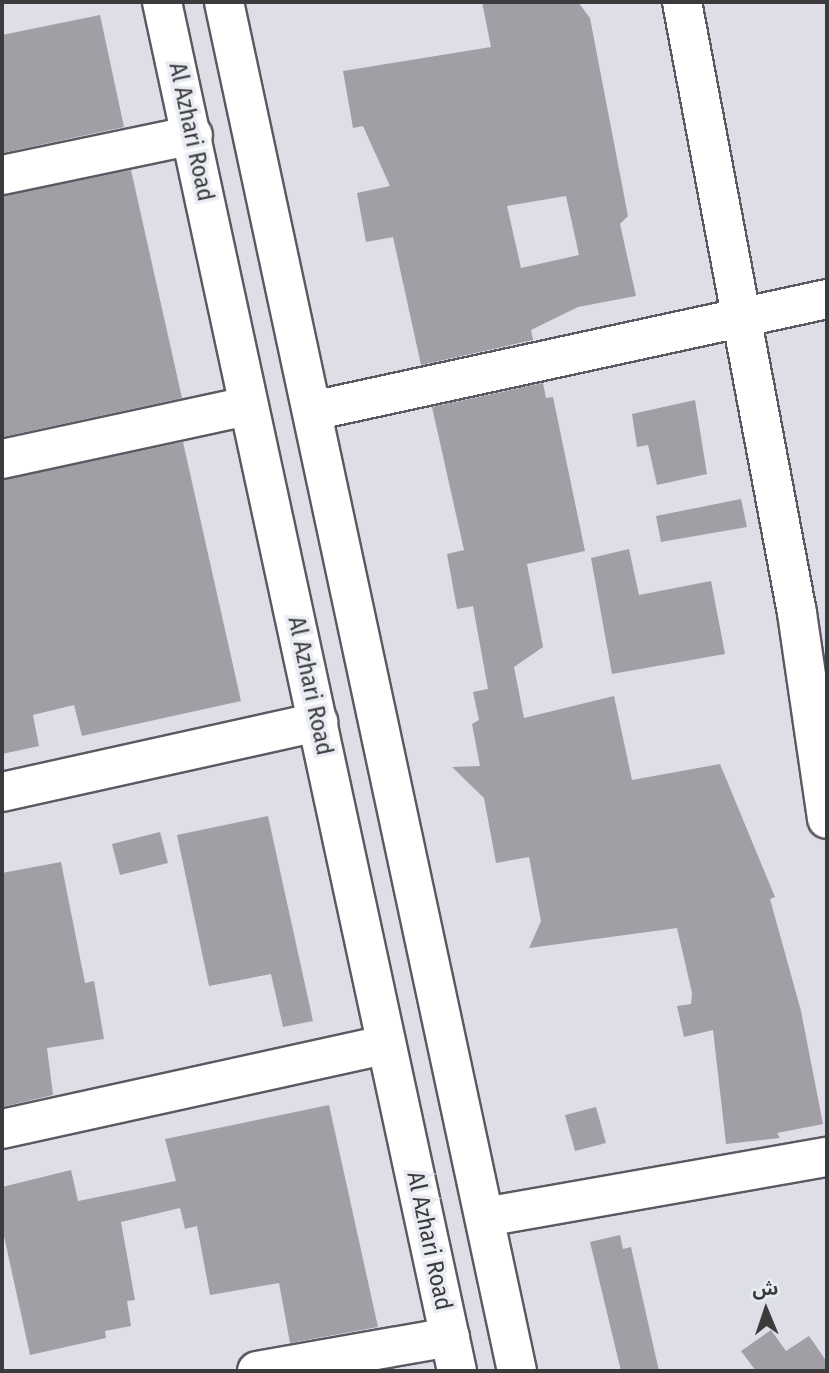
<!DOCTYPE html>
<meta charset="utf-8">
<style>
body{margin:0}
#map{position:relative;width:829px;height:1373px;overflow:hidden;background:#dddee6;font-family:"Fira Sans Condensed","Noto Sans Arabic",sans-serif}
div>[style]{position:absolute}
.building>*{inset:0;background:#a19fa6}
.roads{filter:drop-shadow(2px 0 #5a5b62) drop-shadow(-2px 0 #5a5b62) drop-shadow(0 2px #5a5b62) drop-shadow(0 -2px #5a5b62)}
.minor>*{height:38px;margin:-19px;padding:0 19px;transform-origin:19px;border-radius:19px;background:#fff}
span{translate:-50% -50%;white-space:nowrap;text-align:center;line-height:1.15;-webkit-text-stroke:7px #eaecf3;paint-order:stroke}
.street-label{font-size:24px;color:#3b3b3e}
.frame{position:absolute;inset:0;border:4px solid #3b3b3e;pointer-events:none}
.north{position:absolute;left:731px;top:1275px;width:70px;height:70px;-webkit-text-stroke:5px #eaecf3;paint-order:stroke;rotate:358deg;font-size:19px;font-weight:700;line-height:28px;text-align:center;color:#3b3b3e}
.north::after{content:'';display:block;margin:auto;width:24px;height:32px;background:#3b3b3e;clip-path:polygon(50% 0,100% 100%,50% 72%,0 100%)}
</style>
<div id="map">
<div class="building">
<div style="clip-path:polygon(evenodd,482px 2px,578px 2px,590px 18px,628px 216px,620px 224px,636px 296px,578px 307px,531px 330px,533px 340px,421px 365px,393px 237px,366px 242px,357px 193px,390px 186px,363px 126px,353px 128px,343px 71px,491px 47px,482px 2px,566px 196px,579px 255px,521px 268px,507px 206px,566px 196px)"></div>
<div style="clip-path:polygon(100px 15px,124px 127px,2px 153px,2px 35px)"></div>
<div style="clip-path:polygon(131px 170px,182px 398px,2px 437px,2px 196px)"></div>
<div style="clip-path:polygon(543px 383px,546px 398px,553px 397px,585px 551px,527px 564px,543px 647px,514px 667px,524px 718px,614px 696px,632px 780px,720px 764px,775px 897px,770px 899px,801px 1011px,823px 1124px,777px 1133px,780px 1138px,726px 1144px,713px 1030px,684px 1037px,677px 1006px,691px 1004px,692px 993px,677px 928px,529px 948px,541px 921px,529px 857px,496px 863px,484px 798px,452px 767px,480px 766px,472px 724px,479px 720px,473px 692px,488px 689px,473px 606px,457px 609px,447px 554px,464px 550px,432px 407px)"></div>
<div style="clip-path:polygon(695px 400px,707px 474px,657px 485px,648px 445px,637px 447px,632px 414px)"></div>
<div style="clip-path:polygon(183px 442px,241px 701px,82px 736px,74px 705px,33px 715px,39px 746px,2px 754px,2px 480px)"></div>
<div style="clip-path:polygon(741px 499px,747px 527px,661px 542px,656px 516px)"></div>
<div style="clip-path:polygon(629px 549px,639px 595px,711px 581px,725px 654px,612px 674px,591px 558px)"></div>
<div style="clip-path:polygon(268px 816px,313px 1021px,283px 1027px,271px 974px,209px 986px,177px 835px)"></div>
<div style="clip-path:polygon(160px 832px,168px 863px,120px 875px,112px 844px)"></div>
<div style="clip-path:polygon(61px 862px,85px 983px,94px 981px,104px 1039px,47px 1048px,53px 1095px,2px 1107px,2px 873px)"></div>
<div style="clip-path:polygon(329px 1105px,378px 1327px,290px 1343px,279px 1283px,210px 1295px,197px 1226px,185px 1229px,180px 1208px,121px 1222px,135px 1300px,127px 1301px,131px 1326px,105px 1331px,106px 1338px,30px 1355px,2px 1227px,2px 1187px,71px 1170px,78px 1201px,176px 1181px,165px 1139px)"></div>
<div style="clip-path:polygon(596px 1107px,606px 1143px,575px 1151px,565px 1115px)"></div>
<div style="clip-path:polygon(620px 1235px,623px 1249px,631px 1247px,659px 1371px,621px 1371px,590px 1242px)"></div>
<div style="clip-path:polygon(771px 1330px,786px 1351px,809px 1336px,827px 1362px,827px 1371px,756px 1371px,741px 1351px)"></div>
</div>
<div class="roads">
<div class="minor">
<div style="left:162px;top:2px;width:1400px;rotate:77.84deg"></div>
<div style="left:224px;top:2px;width:1400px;rotate:77.92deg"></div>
<div style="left:682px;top:2px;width:622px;rotate:79.34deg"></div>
<div style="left:797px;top:613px;width:208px;rotate:81.7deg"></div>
<div style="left:2px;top:175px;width:195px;rotate:-11.8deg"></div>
<div style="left:312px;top:411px;width:527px;rotate:-12.27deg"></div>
<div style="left:2px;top:459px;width:252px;rotate:-12.2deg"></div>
<div style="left:2px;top:792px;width:324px;rotate:-12.5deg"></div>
<div style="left:2px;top:1129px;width:392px;rotate:-12.4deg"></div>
<div style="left:485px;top:1217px;width:347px;rotate:-10deg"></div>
<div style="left:257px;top:1371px;width:196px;rotate:-10deg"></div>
</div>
</div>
<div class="street-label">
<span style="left:191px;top:132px;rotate:78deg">Al Azhari Road</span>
<span style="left:310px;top:686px;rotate:78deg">Al Azhari Road</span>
<span style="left:429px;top:1241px;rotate:78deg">Al Azhari Road</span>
</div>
<div class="frame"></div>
<div class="north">ش</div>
</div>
